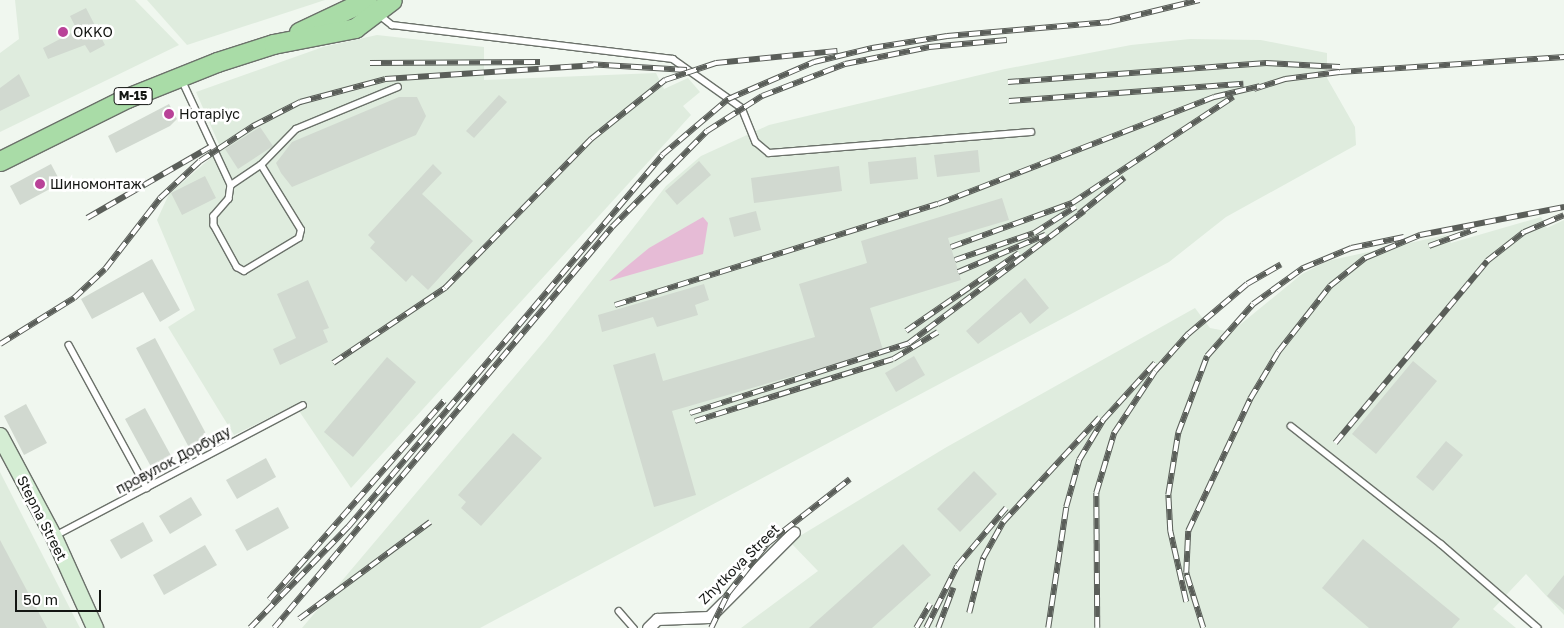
<!DOCTYPE html>
<meta charset="utf-8">
<style>
body{margin:0}
#map{position:relative;width:1564px;height:628px;overflow:hidden;background:#f0f7ef;font-family:"Golos Text",sans-serif}
div>[style]{position:absolute}
.built>*{inset:0;background:#dfecde}
.green>*{inset:0;background:#e6bbd6}
.building>*{inset:0;background:#d1d9d0}
.roads{filter:drop-shadow(1px 0 #6b716a) drop-shadow(-1px 0 #6b716a) drop-shadow(0 1px #6b716a) drop-shadow(0 -1px #6b716a)}
.service>*{height:5.5px;margin:-2.75px;padding:0 2.75px;transform-origin:2.75px;border-radius:2.75px;background:#fff}
.minor>*{height:11px;margin:-5.5px;padding:0 5.5px;transform-origin:5.5px;border-radius:5.5px;background:#fff}
.secondary>*{height:16px;margin:-8px;padding:0 8px;transform-origin:8px;border-radius:8px;background:#d4edd3}
.primary>*{height:19px;margin:-9.5px;padding:0 9.5px;transform-origin:9.5px;border-radius:9.5px;background:#a9dca7}
.rail>*{height:5.5px;margin-top:-2.75px;transform-origin:0;background:repeating-linear-gradient(90deg,#fff 0 11px,#5a5e59 0 22px);box-sizing:border-box;border-block:1px solid #5a5e59}
.dots>*{width:14px;height:14px;translate:-50% -50%;box-sizing:border-box;border:2px solid #fff;border-radius:50%}
span{translate:-50% -50%;white-space:nowrap;text-align:center;line-height:1.15;-webkit-text-stroke:5px #fff;paint-order:stroke}
.shield-label span{padding:1px 4px;background:#fff;border:1px solid;border-radius:4px;-webkit-text-stroke-width:0}
.shield-label{font-size:12px;color:#131512;font-weight:700}
.poi-label{font-size:14px;color:#131512}
.left{translate:0 -50%;text-align:left}
.street-label{font-size:14px;color:#131512}
.scale{position:absolute;left:15px;top:590px;width:86px;height:22px;box-sizing:border-box;border:2px solid #131512;border-top:0;padding-left:6px;font-size:15px;line-height:18px;white-space:nowrap;color:#131512;-webkit-text-stroke:4px #fff;paint-order:stroke}
</style>
<div id="map">
<div class="built">
<div style="clip-path:polygon(15px 0,135px 0,179px 45px,0 132px,0 53px,19px 39px)"></div>
<div style="clip-path:polygon(147px 0,325px 0,187px 45px)"></div>
<div style="clip-path:polygon(377px 35px,484px 47px,484px 80px,656px 73px,664px 89px,688px 78px,700px 92px,683px 106px,691px 115px,351px 488px,295px 405px,234px 435px,168px 327px,195px 310px,157px 220px,169px 194px,221px 149px,196px 92px,323px 47px)"></div>
<div style="clip-path:polygon(1190px 39px,1261px 40px,1327px 53px,1327px 78px,1355px 127px,1356px 145px,1226px 217px,1169px 262px,480px 628px,302px 628px,547px 338px,666px 186px,701px 156px,769px 125px,1005px 69px,1131px 45px)"></div>
<div style="clip-path:polygon(1541px 217px,1547px 228px,1564px 220px,1564px 615px,1526px 574px,1493px 609px,1516px 628px,741px 628px,818px 571px,790px 542px,945px 448px,1195px 308px,1210px 328px,1231px 332px,1302px 274px,1327px 261px,1446px 235px,1451px 243px)"></div>
<div style="clip-path:polygon(0 472px,80px 628px,0 628px)"></div>
</div>
<div class="green">
<div style="clip-path:polygon(703px 217px,708px 223px,703px 254px,609px 281px,649px 248px)"></div>
</div>
<div class="building">
<div style="clip-path:polygon(86px 8px,105px 45px,90px 53px,85px 45px,48px 59px,43px 48px,77px 30px,70px 16px)"></div>
<div style="clip-path:polygon(19px 74px,30px 96px,0 111px,0 88px)"></div>
<div style="clip-path:polygon(499px 95px,507px 102px,474px 138px,466px 131px)"></div>
<div style="clip-path:polygon(399px 97px,417px 97px,426px 116px,416px 135px,292px 187px,281px 173px,276px 163px,292px 142px)"></div>
<div style="clip-path:polygon(169px 104px,177px 119px,170px 126px,116px 153px,108px 136px)"></div>
<div style="clip-path:polygon(260px 127px,273px 146px,238px 169px,225px 149px)"></div>
<div style="clip-path:polygon(978px 150px,980px 172px,937px 177px,934px 155px)"></div>
<div style="clip-path:polygon(916px 157px,918px 179px,870px 184px,868px 162px)"></div>
<div style="clip-path:polygon(699px 161px,711px 175px,677px 205px,665px 191px)"></div>
<div style="clip-path:polygon(51px 164px,61px 183px,20px 205px,10px 186px)"></div>
<div style="clip-path:polygon(433px 164px,442px 173px,422px 194px,473px 241px,428px 290px,412px 275px,406px 282px,370px 248px,375px 242px,368px 235px)"></div>
<div style="clip-path:polygon(839px 166px,842px 191px,754px 203px,751px 178px)"></div>
<div style="clip-path:polygon(205px 176px,216px 198px,182px 215px,171px 193px)"></div>
<div style="clip-path:polygon(1002px 198px,1009px 220px,948px 238px,961px 280px,870px 308px,883px 350px,672px 411px,696px 495px,654px 507px,613px 365px,655px 353px,663px 381px,815px 337px,799px 284px,867px 263px,861px 241px)"></div>
<div style="clip-path:polygon(756px 211px,761px 230px,734px 237px,729px 218px)"></div>
<div style="clip-path:polygon(152px 259px,180px 310px,160px 322px,143px 292px,92px 319px,81px 299px)"></div>
<div style="clip-path:polygon(1025px 278px,1049px 308px,1030px 324px,1021px 312px,978px 344px,966px 331px)"></div>
<div style="clip-path:polygon(308px 280px,329px 328px,323px 330px,328px 342px,280px 365px,273px 349px,296px 338px,277px 294px)"></div>
<div style="clip-path:polygon(704px 284px,709px 300px,695px 305px,698px 315px,657px 327px,653px 317px,602px 332px,598px 315px)"></div>
<div style="clip-path:polygon(155px 338px,212px 445px,193px 455px,136px 348px)"></div>
<div style="clip-path:polygon(914px 356px,925px 375px,896px 392px,885px 373px)"></div>
<div style="clip-path:polygon(387px 357px,416px 382px,353px 457px,324px 432px)"></div>
<div style="clip-path:polygon(1413px 361px,1437px 381px,1376px 454px,1352px 434px)"></div>
<div style="clip-path:polygon(26px 404px,47px 443px,24px 455px,4px 416px)"></div>
<div style="clip-path:polygon(145px 408px,175px 463px,155px 474px,125px 419px)"></div>
<div style="clip-path:polygon(513px 433px,542px 458px,481px 526px,461px 508px,466px 502px,458px 495px)"></div>
<div style="clip-path:polygon(1446px 441px,1463px 455px,1433px 491px,1416px 477px)"></div>
<div style="clip-path:polygon(266px 458px,276px 477px,237px 499px,226px 480px)"></div>
<div style="clip-path:polygon(974px 471px,997px 494px,960px 532px,937px 509px)"></div>
<div style="clip-path:polygon(191px 497px,202px 515px,170px 534px,159px 516px)"></div>
<div style="clip-path:polygon(278px 507px,289px 528px,247px 551px,235px 530px)"></div>
<div style="clip-path:polygon(143px 522px,153px 541px,121px 559px,110px 540px)"></div>
<div style="clip-path:polygon(1363px 539px,1460px 619px,1452px 628px,1369px 628px,1322px 588px)"></div>
<div style="clip-path:polygon(0 540px,47px 628px,0 628px)"></div>
<div style="clip-path:polygon(903px 544px,931px 575px,872px 628px,809px 628px)"></div>
<div style="clip-path:polygon(205px 545px,217px 565px,164px 595px,153px 575px)"></div>
<div style="clip-path:polygon(1564px 575px,1564px 610px,1547px 596px)"></div>
</div>
<div class="roads">
<div class="service">
<div style="left:378px;top:14px;width:18px;rotate:38deg"></div>
<div style="left:392px;top:25px;width:283px;rotate:6.9deg"></div>
<div style="left:673px;top:59px;width:85px;rotate:35.4deg"></div>
<div style="left:742px;top:108px;width:37px;rotate:68deg"></div>
<div style="left:756px;top:142px;width:17px;rotate:40deg"></div>
<div style="left:769px;top:153px;width:263px;rotate:-4.6deg"></div>
<div style="left:182px;top:80px;width:116px;rotate:65deg"></div>
<div style="left:231px;top:185px;width:14px;rotate:98deg"></div>
<div style="left:229px;top:199px;width:23px;rotate:131deg"></div>
<div style="left:214px;top:216px;width:9px;rotate:90deg"></div>
<div style="left:214px;top:225px;width:48px;rotate:61.3deg"></div>
<div style="left:237px;top:267px;width:8px;rotate:30deg"></div>
<div style="left:244px;top:271px;width:64px;rotate:-31deg"></div>
<div style="left:299px;top:238px;width:8px;rotate:-76deg"></div>
<div style="left:301px;top:230px;width:76px;rotate:-121.6deg"></div>
<div style="left:231px;top:185px;width:36px;rotate:-34deg"></div>
<div style="left:261px;top:165px;width:50px;rotate:-45.8deg"></div>
<div style="left:296px;top:129px;width:110px;rotate:-22.4deg"></div>
<div style="left:69px;top:345px;width:163px;rotate:61.4deg"></div>
<div style="left:1291px;top:426px;width:191px;rotate:38.2deg"></div>
<div style="left:1441px;top:544px;width:128px;rotate:40.9deg"></div>
<div style="left:55px;top:536px;width:280px;rotate:-27.8deg"></div>
<div style="left:619px;top:611px;width:23px;rotate:49deg"></div>
</div>
<div class="minor">
<div style="left:648px;top:628px;width:13px;rotate:-45deg"></div>
<div style="left:657px;top:619px;width:52px;rotate:-2.2deg"></div>
<div style="left:709px;top:617px;width:120px;rotate:-45deg"></div>
</div>
<div class="secondary">
<div style="left:0;top:436px;width:115px;rotate:61.9deg"></div>
<div style="left:54px;top:537px;width:100px;rotate:65.7deg"></div>
</div>
<div class="primary">
<div style="left:299px;top:32px;width:75px;rotate:-25.2deg"></div>
<div style="left:0;top:161px;width:142px;rotate:-26.4deg"></div>
<div style="left:127px;top:98px;width:97px;rotate:-21.8deg"></div>
<div style="left:217px;top:62px;width:59px;rotate:-17.8deg"></div>
<div style="left:273px;top:44px;width:84px;rotate:-11deg"></div>
<div style="left:355px;top:28px;width:46px;rotate:-37.1deg"></div>
</div>
</div>
<div class="rail">
<div style="left:370px;top:63px;width:170px;rotate:-0.3deg"></div>
<div style="left:587px;top:64px;width:100px;rotate:3.4deg"></div>
<div style="left:1008px;top:82px;width:259px;rotate:-4.2deg"></div>
<div style="left:1266px;top:63px;width:74px;rotate:3.1deg"></div>
<div style="left:1254px;top:89px;width:33px;rotate:-18deg"></div>
<div style="left:1285px;top:79px;width:55px;rotate:-7.3deg"></div>
<div style="left:1340px;top:72px;width:225px;rotate:-3.8deg"></div>
<div style="left:1009px;top:101px;width:235px;rotate:-4.2deg"></div>
<div style="left:1079px;top:214px;width:58px;rotate:-38.7deg"></div>
<div style="left:87px;top:218px;width:142px;rotate:-30deg"></div>
<div style="left:1429px;top:246px;width:50px;rotate:-19.9deg"></div>
<div style="left:951px;top:247px;width:129px;rotate:-20deg"></div>
<div style="left:1072px;top:203px;width:193px;rotate:-33.4deg"></div>
<div style="left:955px;top:260px;width:83px;rotate:-18.9deg"></div>
<div style="left:1034px;top:233px;width:49px;rotate:-32.4deg"></div>
<div style="left:958px;top:272px;width:95px;rotate:-23deg"></div>
<div style="left:615px;top:305px;width:338px;rotate:-17.4deg"></div>
<div style="left:938px;top:204px;width:296px;rotate:-21.2deg"></div>
<div style="left:1214px;top:97px;width:47px;rotate:-13.4deg"></div>
<div style="left:906px;top:331px;width:137px;rotate:-34.6deg"></div>
<div style="left:0;top:344px;width:87px;rotate:-31.9deg"></div>
<div style="left:74px;top:298px;width:42px;rotate:-43.1deg"></div>
<div style="left:105px;top:269px;width:90px;rotate:-52.2deg"></div>
<div style="left:160px;top:198px;width:54px;rotate:-42.8deg"></div>
<div style="left:200px;top:161px;width:64px;rotate:-33.4deg"></div>
<div style="left:253px;top:126px;width:53px;rotate:-27.1deg"></div>
<div style="left:300px;top:102px;width:88px;rotate:-15.1deg"></div>
<div style="left:385px;top:79px;width:209px;rotate:-3.8deg"></div>
<div style="left:333px;top:363px;width:135px;rotate:-33.8deg"></div>
<div style="left:445px;top:288px;width:209px;rotate:-45.6deg"></div>
<div style="left:591px;top:139px;width:95px;rotate:-38.6deg"></div>
<div style="left:665px;top:80px;width:54px;rotate:-18.4deg"></div>
<div style="left:716px;top:63px;width:122px;rotate:-5.7deg"></div>
<div style="left:690px;top:413px;width:230px;rotate:-17.7deg"></div>
<div style="left:909px;top:343px;width:219px;rotate:-37deg"></div>
<div style="left:695px;top:421px;width:207px;rotate:-17.4deg"></div>
<div style="left:893px;top:359px;width:52px;rotate:-31deg"></div>
<div style="left:1335px;top:443px;width:237px;rotate:-50.1deg"></div>
<div style="left:1487px;top:261px;width:47px;rotate:-38.1deg"></div>
<div style="left:1524px;top:232px;width:43px;rotate:-23deg"></div>
<div style="left:269px;top:600px;width:265px;rotate:-48.7deg"></div>
<div style="left:1186px;top:602px;width:73px;rotate:-102.7deg"></div>
<div style="left:1170px;top:531px;width:36px;rotate:-93deg"></div>
<div style="left:1168px;top:495px;width:63px;rotate:-80.8deg"></div>
<div style="left:1178px;top:433px;width:82px;rotate:-69.4deg"></div>
<div style="left:1207px;top:356px;width:69px;rotate:-48.5deg"></div>
<div style="left:1253px;top:304px;width:62px;rotate:-35.8deg"></div>
<div style="left:1303px;top:268px;width:52px;rotate:-22.6deg"></div>
<div style="left:1351px;top:248px;width:54px;rotate:-11.7deg"></div>
<div style="left:969px;top:613px;width:57px;rotate:-75.7deg"></div>
<div style="left:983px;top:558px;width:41px;rotate:-60.9deg"></div>
<div style="left:1003px;top:522px;width:142px;rotate:-47.3deg"></div>
<div style="left:299px;top:619px;width:163px;rotate:-36.5deg"></div>
<div style="left:250px;top:628px;width:141px;rotate:-45.9deg"></div>
<div style="left:348px;top:527px;width:487px;rotate:-49.8deg"></div>
<div style="left:662px;top:155px;width:87px;rotate:-40.3deg"></div>
<div style="left:728px;top:99px;width:94px;rotate:-23.3deg"></div>
<div style="left:814px;top:62px;width:60px;rotate:-13.6deg"></div>
<div style="left:872px;top:48px;width:76px;rotate:-9.1deg"></div>
<div style="left:947px;top:36px;width:163px;rotate:-4.9deg"></div>
<div style="left:1109px;top:22px;width:93px;rotate:-13.7deg"></div>
<div style="left:274px;top:628px;width:524px;rotate:-49.87deg"></div>
<div style="left:612px;top:227px;width:135px;rotate:-45.3deg"></div>
<div style="left:707px;top:131px;width:65px;rotate:-32.5deg"></div>
<div style="left:762px;top:96px;width:89px;rotate:-21.1deg"></div>
<div style="left:845px;top:64px;width:86px;rotate:-11.4deg"></div>
<div style="left:929px;top:47px;width:78px;rotate:-5.1deg"></div>
<div style="left:711px;top:628px;width:39px;rotate:-64deg"></div>
<div style="left:728px;top:593px;width:63px;rotate:-51.5deg"></div>
<div style="left:767px;top:544px;width:105px;rotate:-38.1deg"></div>
<div style="left:916px;top:628px;width:28px;rotate:-60deg"></div>
<div style="left:926px;top:628px;width:69px;rotate:-63.4deg"></div>
<div style="left:957px;top:566px;width:76px;rotate:-49.8deg"></div>
<div style="left:938px;top:628px;width:43px;rotate:-69.4deg"></div>
<div style="left:1048px;top:628px;width:122px;rotate:-81.5deg"></div>
<div style="left:1066px;top:507px;width:49px;rotate:-74.5deg"></div>
<div style="left:1079px;top:460px;width:47px;rotate:-59deg"></div>
<div style="left:1103px;top:420px;width:77px;rotate:-47.6deg"></div>
<div style="left:1097px;top:628px;width:135px;rotate:-90.4deg"></div>
<div style="left:1096px;top:493px;width:63px;rotate:-73.3deg"></div>
<div style="left:1114px;top:433px;width:74px;rotate:-56.5deg"></div>
<div style="left:1155px;top:371px;width:50px;rotate:-48.3deg"></div>
<div style="left:1188px;top:334px;width:77px;rotate:-40.3deg"></div>
<div style="left:1247px;top:284px;width:39px;rotate:-30deg"></div>
<div style="left:1203px;top:628px;width:58px;rotate:-107.2deg"></div>
<div style="left:1186px;top:573px;width:42px;rotate:-87.3deg"></div>
<div style="left:1188px;top:531px;width:146px;rotate:-64.8deg"></div>
<div style="left:1250px;top:399px;width:55px;rotate:-59.2deg"></div>
<div style="left:1278px;top:352px;width:84px;rotate:-51.8deg"></div>
<div style="left:1330px;top:286px;width:45px;rotate:-38.7deg"></div>
<div style="left:1365px;top:258px;width:60px;rotate:-22.7deg"></div>
<div style="left:1420px;top:235px;width:147px;rotate:-11deg"></div>
</div>
<div class="dots">
<div style="left:63px;top:32px;background:#b94298"></div>
<div style="left:169px;top:114px;background:#b94298"></div>
<div style="left:40px;top:184px;background:#b94298"></div>
</div>
<div class="shield-label">
<span style="left:133px;top:96px">М-15</span>
</div>
<div class="poi-label">
<span class="left" style="left:73px;top:32px">OKKO</span>
<span class="left" style="left:179px;top:114px">Нотаріус</span>
<span class="left" style="left:50px;top:184px">Шиномонтаж</span>
</div>
<div class="street-label">
<span style="left:173px;top:460px;rotate:-28deg">провулок Дорбуду</span>
<span style="left:42px;top:518px;rotate:63deg">Stepna Street</span>
<span style="left:739px;top:564px;rotate:-45deg">Zhytkova Street</span>
</div>
<div class="scale">50 m</div>
</div>
